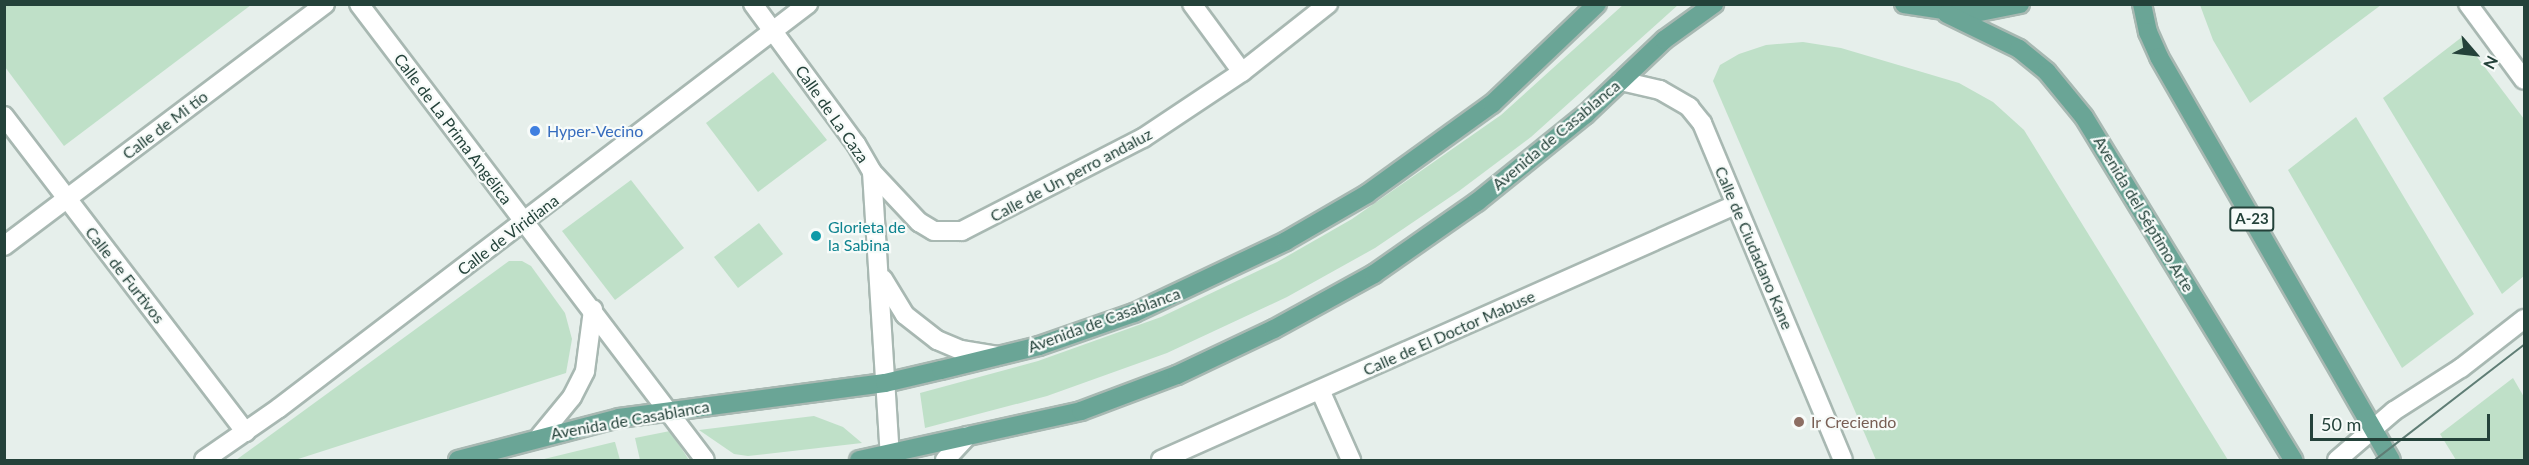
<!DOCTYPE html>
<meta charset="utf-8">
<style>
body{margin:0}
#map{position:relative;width:2529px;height:465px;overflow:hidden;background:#e6efeb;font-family:Lato,sans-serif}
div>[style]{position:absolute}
.green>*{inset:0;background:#bfe0c8}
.roads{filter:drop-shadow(2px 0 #a8b8b2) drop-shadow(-2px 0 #a8b8b2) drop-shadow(0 2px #a8b8b2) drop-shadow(0 -2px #a8b8b2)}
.minor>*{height:18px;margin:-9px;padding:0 9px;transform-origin:9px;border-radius:9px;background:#fff}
.major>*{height:18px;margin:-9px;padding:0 9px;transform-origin:9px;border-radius:9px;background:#6aa596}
.tram>*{height:1.5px;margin:-0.75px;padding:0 0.75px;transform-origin:0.75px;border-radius:0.75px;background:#5f7d75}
.dots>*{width:16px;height:16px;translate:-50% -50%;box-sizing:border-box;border:3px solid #f7fbf9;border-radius:50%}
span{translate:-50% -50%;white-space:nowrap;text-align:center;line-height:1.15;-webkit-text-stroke:4.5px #f7fbf9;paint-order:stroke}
.shield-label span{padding:2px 4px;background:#f7fbf9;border:2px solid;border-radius:4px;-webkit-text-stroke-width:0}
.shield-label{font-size:15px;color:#24423a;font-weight:700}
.street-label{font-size:16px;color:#24423a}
.shop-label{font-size:16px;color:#366cbe}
.left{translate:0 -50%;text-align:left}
.culture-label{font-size:16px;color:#0d838f}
.education-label{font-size:16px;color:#785e54}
.frame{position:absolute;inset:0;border:6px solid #24423a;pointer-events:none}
.north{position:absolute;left:2445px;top:24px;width:60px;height:60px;-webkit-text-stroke:4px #f7fbf9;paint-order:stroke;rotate:118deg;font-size:16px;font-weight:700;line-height:24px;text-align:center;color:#24423a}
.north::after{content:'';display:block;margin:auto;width:21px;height:27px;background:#24423a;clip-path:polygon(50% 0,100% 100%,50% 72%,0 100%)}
.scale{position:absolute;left:2310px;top:414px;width:180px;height:27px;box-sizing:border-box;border:3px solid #24423a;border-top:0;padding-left:8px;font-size:18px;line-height:21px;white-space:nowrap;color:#24423a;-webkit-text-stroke:4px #f7fbf9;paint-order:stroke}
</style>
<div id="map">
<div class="green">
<div style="clip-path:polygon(5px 4px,251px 4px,251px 5px,64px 146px,5px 67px)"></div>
<div style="clip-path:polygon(1624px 4px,1678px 5px,1531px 137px,1459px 191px,1375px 248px,1287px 297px,1167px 353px,1047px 396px,925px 428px,920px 393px,1038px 361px,1161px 317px,1277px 262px,1352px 219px,1501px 115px)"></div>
<div style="clip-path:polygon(2200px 5px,2200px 4px,2381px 5px,2250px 103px,2213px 40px)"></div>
<div style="clip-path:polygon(2462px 37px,2524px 119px,2524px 276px,2502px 294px,2383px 98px)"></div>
<div style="clip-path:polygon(1803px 42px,1841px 48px,1959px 83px,1993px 102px,2024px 130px,2228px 460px,1876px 460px,1713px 81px,1720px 65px,1739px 54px,1766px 45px)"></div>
<div style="clip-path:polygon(773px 72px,827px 140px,758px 192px,706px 123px)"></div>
<div style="clip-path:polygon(2356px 117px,2474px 314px,2402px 368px,2288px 170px)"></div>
<div style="clip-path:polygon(631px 180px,684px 248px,615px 300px,562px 231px)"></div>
<div style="clip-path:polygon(759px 223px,783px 254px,738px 288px,714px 257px)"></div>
<div style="clip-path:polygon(509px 261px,522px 261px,531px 266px,565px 313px,572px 339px,566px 373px,295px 460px,236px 460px)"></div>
<div style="clip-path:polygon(2513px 378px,2524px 397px,2524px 460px,2456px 460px,2440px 434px)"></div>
<div style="clip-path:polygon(814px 416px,843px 427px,862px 443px,748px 456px,734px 454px,699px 430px)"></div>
<div style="clip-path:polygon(670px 431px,689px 460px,640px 460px,635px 438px)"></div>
<div style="clip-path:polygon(615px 442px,620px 460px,540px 460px,614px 442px)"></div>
</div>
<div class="roads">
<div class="minor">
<div style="left:359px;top:4px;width:572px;rotate:52.81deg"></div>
<div style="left:753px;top:4px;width:174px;rotate:53.7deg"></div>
<div style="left:856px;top:144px;width:32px;rotate:60deg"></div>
<div style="left:872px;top:172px;width:289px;rotate:86.4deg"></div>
<div style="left:1192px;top:4px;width:84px;rotate:53.7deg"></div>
<div style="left:2468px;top:4px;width:94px;rotate:53.6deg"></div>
<div style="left:1621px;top:81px;width:40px;rotate:13deg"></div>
<div style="left:1660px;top:90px;width:34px;rotate:30deg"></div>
<div style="left:1689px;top:107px;width:21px;rotate:51deg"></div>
<div style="left:1702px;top:123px;width:365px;rotate:67.3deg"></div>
<div style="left:4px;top:116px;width:398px;rotate:52.6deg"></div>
<div style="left:872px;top:172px;width:69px;rotate:46.8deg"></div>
<div style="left:919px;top:222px;width:17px;rotate:31deg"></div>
<div style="left:934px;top:231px;width:28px"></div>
<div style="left:962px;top:231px;width:203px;rotate:-27.2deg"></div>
<div style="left:1143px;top:138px;width:119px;rotate:-33.7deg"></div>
<div style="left:1242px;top:72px;width:110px;rotate:-38.3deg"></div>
<div style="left:4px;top:246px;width:402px;rotate:-37deg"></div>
<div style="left:883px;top:279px;width:42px;rotate:58.6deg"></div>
<div style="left:905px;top:315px;width:41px;rotate:38deg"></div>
<div style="left:937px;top:340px;width:26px;rotate:23deg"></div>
<div style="left:961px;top:350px;width:37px;rotate:9deg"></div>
<div style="left:1320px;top:390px;width:77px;rotate:66.1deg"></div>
<div style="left:540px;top:436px;width:50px;rotate:-50.6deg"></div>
<div style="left:572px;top:397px;width:29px;rotate:-63deg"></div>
<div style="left:585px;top:371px;width:62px;rotate:-82.5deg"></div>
<div style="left:204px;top:460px;width:91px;rotate:-34.7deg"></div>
<div style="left:279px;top:408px;width:666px;rotate:-37.37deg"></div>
<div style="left:945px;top:460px;width:33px;rotate:-47deg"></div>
<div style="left:1161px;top:460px;width:628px;rotate:-23.95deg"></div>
<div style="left:2337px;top:460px;width:75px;rotate:-40.7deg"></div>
<div style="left:2394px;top:411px;width:80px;rotate:-32.7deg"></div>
<div style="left:2461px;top:368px;width:80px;rotate:-37.9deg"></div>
</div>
<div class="major">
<div style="left:1904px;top:4px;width:67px;rotate:8.6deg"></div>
<div style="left:1970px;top:14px;width:51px;rotate:-11.3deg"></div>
<div style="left:2142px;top:4px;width:29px;rotate:78deg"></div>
<div style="left:2148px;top:32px;width:27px;rotate:66deg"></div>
<div style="left:2159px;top:57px;width:465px;rotate:60.1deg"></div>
<div style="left:1947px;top:14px;width:80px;rotate:25.9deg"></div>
<div style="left:2019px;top:49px;width:36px;rotate:39deg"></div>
<div style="left:2047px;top:72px;width:58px;rotate:50.6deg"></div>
<div style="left:2084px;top:117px;width:402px;rotate:58.6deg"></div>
<div style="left:458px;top:460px;width:166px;rotate:-14.6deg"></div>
<div style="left:619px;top:418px;width:268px;rotate:-7.5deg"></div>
<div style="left:885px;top:383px;width:57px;rotate:-13.1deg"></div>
<div style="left:941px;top:370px;width:101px;rotate:-13.8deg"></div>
<div style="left:1039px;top:346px;width:101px;rotate:-19.2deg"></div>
<div style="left:1134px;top:313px;width:168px;rotate:-25.3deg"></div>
<div style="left:1286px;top:241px;width:94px;rotate:-30.1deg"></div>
<div style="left:1367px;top:194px;width:154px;rotate:-35.8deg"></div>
<div style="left:1492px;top:104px;width:145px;rotate:-43.6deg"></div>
<div style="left:859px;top:460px;width:227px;rotate:-12.4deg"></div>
<div style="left:1081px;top:411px;width:103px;rotate:-20.6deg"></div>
<div style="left:1177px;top:375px;width:107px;rotate:-25.4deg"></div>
<div style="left:1274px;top:329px;width:114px;rotate:-28.8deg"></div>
<div style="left:1374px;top:274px;width:126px;rotate:-35deg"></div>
<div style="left:1477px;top:202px;width:139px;rotate:-38.9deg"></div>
<div style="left:1585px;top:115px;width:109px;rotate:-43.5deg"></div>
<div style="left:1664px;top:40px;width:62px;rotate:-35.8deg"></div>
</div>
</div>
<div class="tram">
<div style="left:2375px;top:460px;width:188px;rotate:-37.7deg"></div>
</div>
<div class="dots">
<div style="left:535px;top:131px;background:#3f7fe0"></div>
<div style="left:816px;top:236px;background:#0f9aa8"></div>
<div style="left:1799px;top:422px;background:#8d6e63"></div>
</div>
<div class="shield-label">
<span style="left:2252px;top:219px">A-23</span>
</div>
<div class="street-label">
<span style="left:832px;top:114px;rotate:55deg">Calle de La Caza</span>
<span style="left:165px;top:125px;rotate:-37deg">Calle de Mi tío</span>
<span style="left:453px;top:129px;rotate:53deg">Calle de La Prima Angélica</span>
<span style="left:1556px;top:135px;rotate:-40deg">Avenida de Casablanca</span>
<span style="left:1071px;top:175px;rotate:-28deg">Calle de Un perro andaluz</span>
<span style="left:2144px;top:214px;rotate:59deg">Avenida del Séptimo Arte</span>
<span style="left:508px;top:235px;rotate:-37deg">Calle de Viridiana</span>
<span style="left:1754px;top:248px;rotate:67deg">Calle de Ciudadano Kane</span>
<span style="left:125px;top:275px;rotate:52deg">Calle de Furtivos</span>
<span style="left:1104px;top:320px;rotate:-20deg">Avenida de Casablanca</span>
<span style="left:1449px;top:333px;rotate:-24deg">Calle de El Doctor Mabuse</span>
<span style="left:630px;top:420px;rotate:-10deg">Avenida de Casablanca</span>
</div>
<div class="shop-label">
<span class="left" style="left:547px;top:131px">Hyper-Vecino</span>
</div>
<div class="culture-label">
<span class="left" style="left:828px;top:236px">Glorieta de<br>la Sabina</span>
</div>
<div class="education-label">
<span class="left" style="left:1811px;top:422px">Ir Creciendo</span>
</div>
<div class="frame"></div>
<div class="north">N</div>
<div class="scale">50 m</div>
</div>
